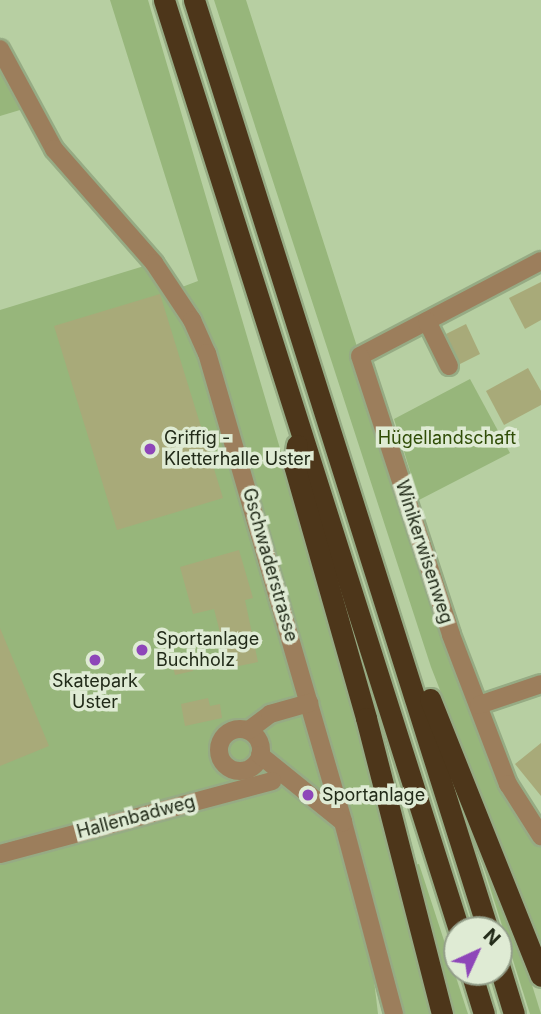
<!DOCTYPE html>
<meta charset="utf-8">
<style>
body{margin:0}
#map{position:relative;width:541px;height:1014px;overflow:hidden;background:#b7cfa2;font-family:Inter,sans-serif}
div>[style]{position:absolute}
.green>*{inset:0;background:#97b67b}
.building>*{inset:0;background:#a8aa79}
.roads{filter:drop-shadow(2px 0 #96ab84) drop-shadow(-2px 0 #96ab84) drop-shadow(0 2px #96ab84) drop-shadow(0 -2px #96ab84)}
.minor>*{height:18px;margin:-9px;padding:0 9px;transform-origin:9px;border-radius:9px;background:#9c7e5c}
.minor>.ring{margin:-9px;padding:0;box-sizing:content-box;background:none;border:18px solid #9c7e5c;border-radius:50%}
.highway>*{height:21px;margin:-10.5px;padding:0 10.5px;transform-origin:10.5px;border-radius:10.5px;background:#4d361a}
.dots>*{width:19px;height:19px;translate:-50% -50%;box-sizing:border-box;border:4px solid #dfebd4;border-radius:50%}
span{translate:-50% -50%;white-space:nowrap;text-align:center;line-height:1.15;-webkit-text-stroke:7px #dfebd4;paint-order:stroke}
.park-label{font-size:18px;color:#304d07}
.poi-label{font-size:18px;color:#212a18}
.left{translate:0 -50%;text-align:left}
.street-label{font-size:18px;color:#212a18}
.north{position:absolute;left:443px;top:916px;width:70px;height:70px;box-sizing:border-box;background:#dfebd4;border:2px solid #939e89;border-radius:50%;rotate:45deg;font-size:19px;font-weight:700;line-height:28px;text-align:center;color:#212a18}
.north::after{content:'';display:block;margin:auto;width:24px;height:32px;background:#8e46b9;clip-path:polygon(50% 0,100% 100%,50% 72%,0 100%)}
</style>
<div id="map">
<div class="green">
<div style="clip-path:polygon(110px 0,148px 0,334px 632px,432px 1014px,402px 1014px,231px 397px,214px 345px,182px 287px,198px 281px)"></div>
<div style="clip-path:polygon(214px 0,246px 0,360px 356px,479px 705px,541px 836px,541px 949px,431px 667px)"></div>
<div style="clip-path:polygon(0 49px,30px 107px,0 116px)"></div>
<div style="clip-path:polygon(154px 263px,201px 360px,370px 946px,378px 1014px,0 1014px,0 310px)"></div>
<div style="clip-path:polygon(470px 379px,510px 453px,419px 500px,394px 419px)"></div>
<div style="clip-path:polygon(475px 840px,528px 972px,541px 1014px,530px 1014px)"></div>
<div style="clip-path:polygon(419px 864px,468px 1014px,451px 1014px,414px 865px)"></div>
</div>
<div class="building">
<div style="clip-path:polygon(541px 282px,541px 320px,525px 329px,509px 298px)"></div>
<div style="clip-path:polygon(160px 294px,223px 498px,117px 530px,54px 326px)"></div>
<div style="clip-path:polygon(466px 324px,480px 354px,460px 364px,446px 334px)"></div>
<div style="clip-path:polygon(528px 368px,541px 391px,541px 405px,504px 425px,486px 391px)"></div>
<div style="clip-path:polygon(239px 550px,253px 598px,245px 600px,258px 662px,229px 668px,214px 609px,193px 614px,180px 567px)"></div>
<div style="clip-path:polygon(0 628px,49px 746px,0 766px)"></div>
<div style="clip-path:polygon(190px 655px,193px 671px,175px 675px,171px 659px)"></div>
<div style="clip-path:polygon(208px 698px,210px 706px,220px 704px,222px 718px,185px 726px,181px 704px)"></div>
<div style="clip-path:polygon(541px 743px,541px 796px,515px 764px)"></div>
</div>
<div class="roads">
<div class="minor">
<div style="left:0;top:49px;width:114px;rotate:61.6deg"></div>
<div style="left:54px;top:149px;width:152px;rotate:48.7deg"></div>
<div style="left:154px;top:263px;width:69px;rotate:56.3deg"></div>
<div style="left:192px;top:320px;width:36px;rotate:66deg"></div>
<div style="left:207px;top:353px;width:488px;rotate:73.8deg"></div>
<div style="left:343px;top:822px;width:199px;rotate:75.1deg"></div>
<div style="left:541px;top:261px;width:204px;rotate:152.3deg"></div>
<div style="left:360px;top:356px;width:293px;rotate:71.9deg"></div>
<div style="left:451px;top:635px;width:160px;rotate:69.1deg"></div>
<div style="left:508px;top:784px;width:62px;rotate:57.6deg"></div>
<div style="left:427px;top:321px;width:50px;rotate:63.9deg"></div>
<div style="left:479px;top:705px;width:65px;rotate:-18.7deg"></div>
<div class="ring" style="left:219px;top:729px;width:24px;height:24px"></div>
<div style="left:249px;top:730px;width:26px;rotate:-37deg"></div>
<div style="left:270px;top:714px;width:41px;rotate:-15.8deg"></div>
<div style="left:260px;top:755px;width:107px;rotate:38.9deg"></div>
<div style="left:0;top:854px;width:282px;rotate:-15deg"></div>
</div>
<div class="highway">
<div style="left:164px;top:0;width:976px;rotate:72.4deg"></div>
<div style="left:194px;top:0;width:975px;rotate:72.46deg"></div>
<div style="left:297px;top:445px;width:20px;rotate:99deg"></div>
<div style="left:294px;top:465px;width:263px;rotate:74.1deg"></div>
<div style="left:366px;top:718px;width:306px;rotate:75.6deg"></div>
<div style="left:430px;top:699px;width:298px;rotate:68.2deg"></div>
<div style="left:499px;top:965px;width:51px;rotate:73deg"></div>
<div style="left:471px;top:972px;width:44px;rotate:72.8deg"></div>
</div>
</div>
<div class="dots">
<div style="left:150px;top:449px;background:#8e46b9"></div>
<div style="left:142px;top:650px;background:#8e46b9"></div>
<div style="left:95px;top:660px;background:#8e46b9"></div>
<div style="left:308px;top:795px;background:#8e46b9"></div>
</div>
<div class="park-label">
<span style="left:447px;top:438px">Hügellandschaft</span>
</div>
<div class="poi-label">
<span class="left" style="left:164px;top:449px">Griffig -<br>Kletterhalle Uster</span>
<span class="left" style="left:156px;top:650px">Sportanlage<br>Buchholz</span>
<span style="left:95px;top:692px">Skatepark<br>Uster</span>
<span class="left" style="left:322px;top:795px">Sportanlage</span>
</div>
<div class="street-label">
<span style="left:424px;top:552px;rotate:72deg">Winikerwisenweg</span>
<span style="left:270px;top:565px;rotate:74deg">Gschwaderstrasse</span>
<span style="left:136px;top:817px;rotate:-15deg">Hallenbadweg</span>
</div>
<div class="north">N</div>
</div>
